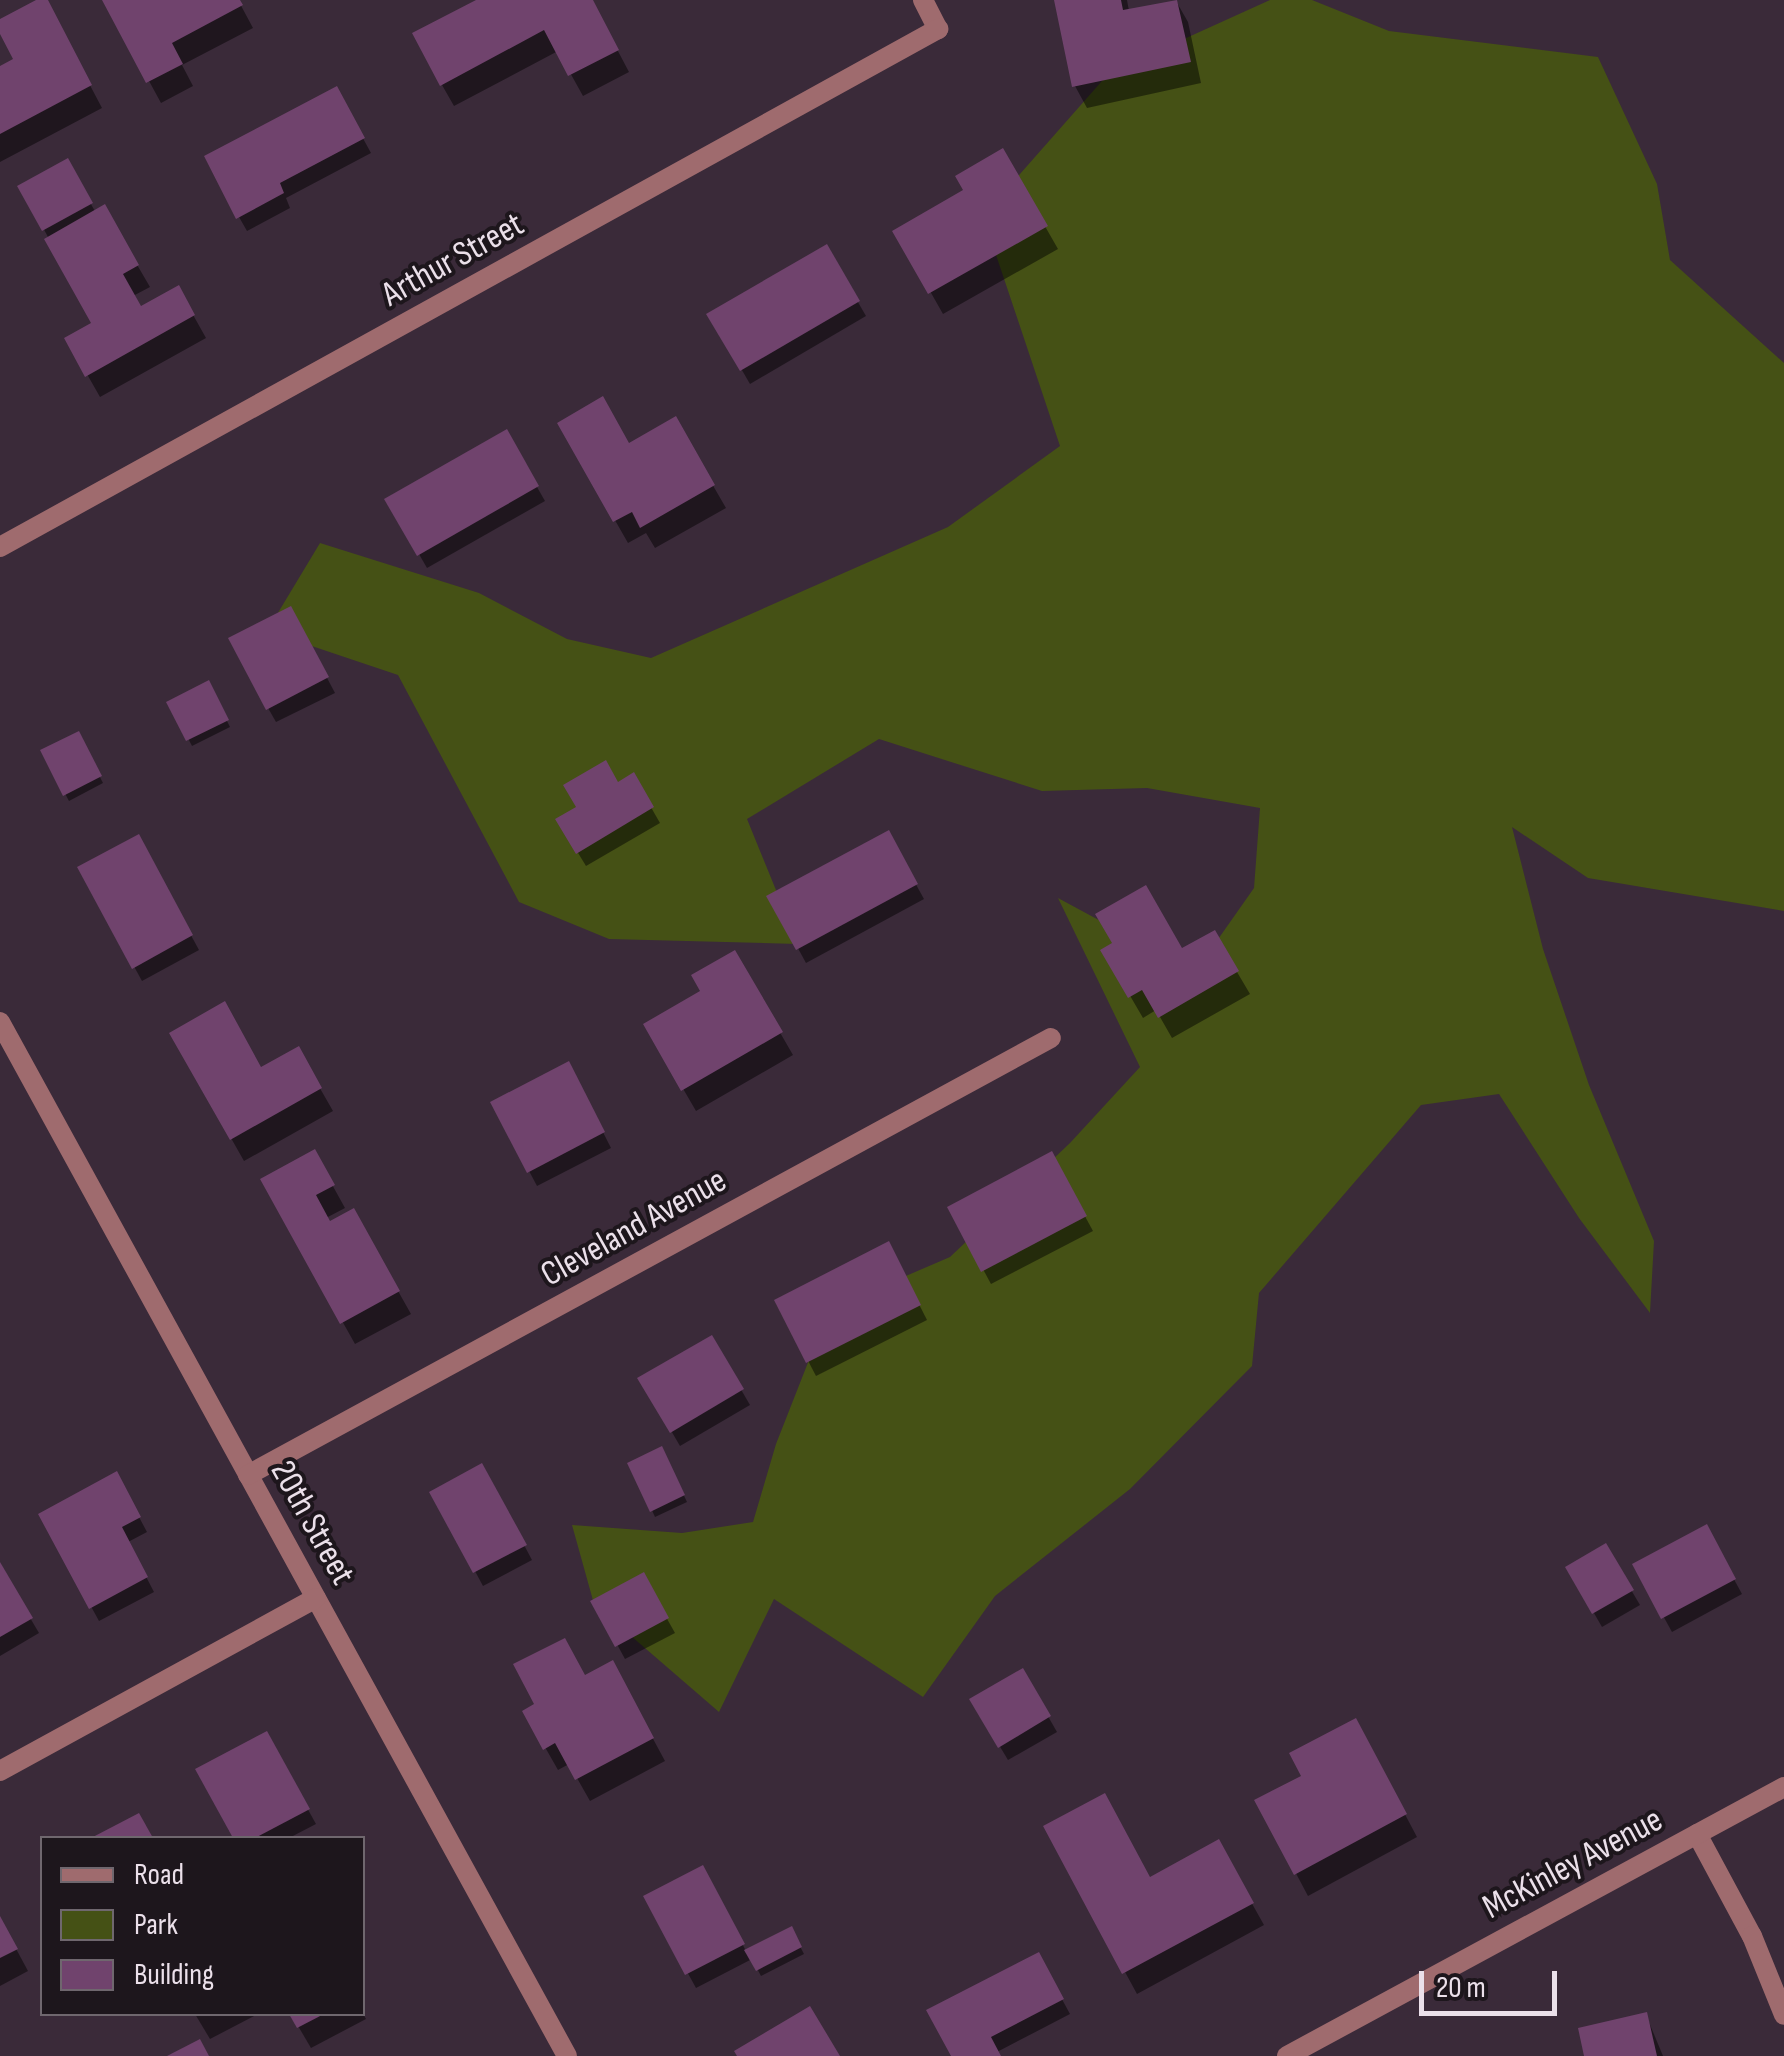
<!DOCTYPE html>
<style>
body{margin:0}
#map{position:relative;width:1784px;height:2056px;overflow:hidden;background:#3a2a39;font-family:"Sofia Sans Condensed",sans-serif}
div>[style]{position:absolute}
.green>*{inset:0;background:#455115}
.shadow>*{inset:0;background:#0007}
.building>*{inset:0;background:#70436d}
.lane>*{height:20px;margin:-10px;padding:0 10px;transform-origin:10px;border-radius:10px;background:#9f6b6e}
.street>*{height:20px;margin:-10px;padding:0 10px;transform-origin:10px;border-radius:10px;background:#9f6b6e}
span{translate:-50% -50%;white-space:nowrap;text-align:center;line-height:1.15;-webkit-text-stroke:8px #1d161c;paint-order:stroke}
.street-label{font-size:35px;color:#ebe0ea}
.legend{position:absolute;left:40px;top:1836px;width:325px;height:180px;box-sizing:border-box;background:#1d161c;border:2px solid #6f676e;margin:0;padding:12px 18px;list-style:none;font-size:30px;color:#ebe0ea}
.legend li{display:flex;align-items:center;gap:20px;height:50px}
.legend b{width:50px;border:2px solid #6f676e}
.scale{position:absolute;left:1419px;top:1971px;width:138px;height:45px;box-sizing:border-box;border:5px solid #ebe0ea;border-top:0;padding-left:12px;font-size:30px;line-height:35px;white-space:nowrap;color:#ebe0ea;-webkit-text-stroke:8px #1d161c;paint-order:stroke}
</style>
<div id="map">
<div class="green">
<div style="clip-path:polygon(1270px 0,1312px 0,1389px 31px,1598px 57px,1657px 184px,1670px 260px,1784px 363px,1784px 911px,1588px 878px,1512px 827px,1543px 949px,1589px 1085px,1654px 1241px,1650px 1313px,1579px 1218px,1499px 1094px,1421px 1105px,1259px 1293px,1252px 1366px,1130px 1489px,995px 1596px,923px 1697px,774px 1599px,719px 1712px,594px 1604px,572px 1525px,682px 1533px,753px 1522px,776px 1444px,829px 1309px,950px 1257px,1070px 1143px,1140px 1067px,1058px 898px,1195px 972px,1254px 888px,1260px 808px,1147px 788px,1042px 791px,879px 739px,747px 819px,798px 944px,609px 939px,519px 902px,398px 675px,267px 631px,320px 543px,479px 593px,567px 639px,651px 658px,948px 527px,1060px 446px,983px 216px,1109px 73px)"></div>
</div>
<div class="shadow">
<div style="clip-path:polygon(45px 0,102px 108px,0 162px,0 69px,17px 60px,0 21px)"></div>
<div style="clip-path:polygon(105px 0,238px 0,253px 28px,182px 65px,193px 86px,161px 103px)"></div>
<div style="clip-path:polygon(481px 0,591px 0,629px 72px,583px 96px,558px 51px,454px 106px,442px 85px)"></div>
<div style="clip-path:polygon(1056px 0,1127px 0,1129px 11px,1176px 1px,1188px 22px,1201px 83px,1087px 108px,1075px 86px)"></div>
<div style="clip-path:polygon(336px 89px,371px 153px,286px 198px,290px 208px,247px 231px,239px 217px)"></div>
<div style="clip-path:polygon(1002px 151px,1058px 249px,943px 314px,896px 231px,967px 191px)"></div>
<div style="clip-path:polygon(67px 162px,96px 213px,104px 208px,150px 287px,133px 296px,140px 309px,178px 288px,206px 338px,100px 397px,67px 339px,95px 324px,21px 187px)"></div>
<div style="clip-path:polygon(826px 247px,866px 316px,750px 384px,710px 315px)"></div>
<div style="clip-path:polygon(675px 420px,726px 508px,655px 548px,646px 533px,628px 543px,560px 424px,628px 447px)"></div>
<div style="clip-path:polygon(506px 433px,545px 501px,427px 568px,388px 500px)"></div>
<div style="clip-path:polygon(298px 623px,335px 693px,276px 722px,268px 708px)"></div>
<div style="clip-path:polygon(208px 683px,230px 727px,192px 746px,170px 703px)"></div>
<div style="clip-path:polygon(78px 734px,103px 783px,69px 801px,43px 752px)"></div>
<div style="clip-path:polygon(633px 776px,660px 823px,586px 866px,558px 820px)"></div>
<div style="clip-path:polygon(888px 834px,924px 899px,806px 963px,770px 897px)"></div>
<div style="clip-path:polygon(138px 838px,199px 950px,142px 981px,80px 868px)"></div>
<div style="clip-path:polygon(1214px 933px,1250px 994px,1172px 1038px,1156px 1010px,1143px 1018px,1104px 951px,1182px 951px)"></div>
<div style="clip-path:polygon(734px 953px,793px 1055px,696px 1111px,646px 1025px,703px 992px)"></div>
<div style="clip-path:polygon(172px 1034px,261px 1070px,298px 1050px,333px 1111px,244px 1161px)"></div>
<div style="clip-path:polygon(576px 1079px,611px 1148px,537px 1186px,493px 1103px)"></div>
<div style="clip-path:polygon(314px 1152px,345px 1208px,326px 1218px,330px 1224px,353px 1211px,411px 1314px,355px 1344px,263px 1180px)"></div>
<div style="clip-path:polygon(1051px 1154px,1093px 1231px,991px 1284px,950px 1208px)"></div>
<div style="clip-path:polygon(896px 1259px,927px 1320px,816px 1376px,777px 1301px)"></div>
<div style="clip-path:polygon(711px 1338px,750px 1405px,680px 1446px,641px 1379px)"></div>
<div style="clip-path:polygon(665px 1456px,687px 1502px,655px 1517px,631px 1464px)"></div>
<div style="clip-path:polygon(482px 1466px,532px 1560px,483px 1586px,433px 1493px)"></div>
<div style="clip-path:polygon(116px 1474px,147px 1532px,128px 1542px,154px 1592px,99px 1621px,41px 1515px)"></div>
<div style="clip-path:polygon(1706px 1528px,1742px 1594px,1672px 1632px,1635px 1565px)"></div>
<div style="clip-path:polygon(1605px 1546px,1640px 1605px,1602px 1627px,1568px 1568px)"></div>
<div style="clip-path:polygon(0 1567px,39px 1633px,0 1656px)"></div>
<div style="clip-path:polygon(643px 1576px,675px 1633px,625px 1659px,594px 1602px)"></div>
<div style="clip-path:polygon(1022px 1671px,1057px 1732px,1008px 1760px,972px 1700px)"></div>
<div style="clip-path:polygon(584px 1678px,624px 1685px,665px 1761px,590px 1801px,569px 1764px,558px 1770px,525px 1712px)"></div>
<div style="clip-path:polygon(266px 1734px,316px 1824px,289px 1838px,236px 1838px,199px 1770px)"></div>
<div style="clip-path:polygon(1367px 1743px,1417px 1837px,1308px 1896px,1258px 1802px)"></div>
<div style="clip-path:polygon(1046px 1827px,1150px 1880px,1218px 1843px,1264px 1925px,1137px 1994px)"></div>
<div style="clip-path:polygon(702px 1868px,746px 1951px,791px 1929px,804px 1954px,761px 1976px,752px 1959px,696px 1988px,646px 1897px)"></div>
<div style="clip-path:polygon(0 1919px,28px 1971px,0 1986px)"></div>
<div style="clip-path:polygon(1038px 1955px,1070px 2014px,997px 2052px,999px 2056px,953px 2056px)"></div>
<div style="clip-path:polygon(362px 2012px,366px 2019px,311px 2048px,291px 2014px)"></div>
<div style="clip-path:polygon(195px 2014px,258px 2014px,210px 2039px)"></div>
<div style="clip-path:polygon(1646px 2015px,1663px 2056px,1587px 2056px)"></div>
</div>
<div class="building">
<div style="clip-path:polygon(36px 0,48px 0,92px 85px,0 134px,0 66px,13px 59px,0 34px,0 19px)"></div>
<div style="clip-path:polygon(102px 0,240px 0,243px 5px,172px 43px,183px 64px,146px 83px)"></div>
<div style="clip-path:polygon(476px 0,593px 0,619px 50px,568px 76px,544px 30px,440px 86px,412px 33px)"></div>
<div style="clip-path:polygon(1054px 0,1121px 0,1123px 10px,1177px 0,1191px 62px,1072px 87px)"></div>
<div style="clip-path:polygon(337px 86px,365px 138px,280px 183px,284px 193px,236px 219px,204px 156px)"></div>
<div style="clip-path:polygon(1003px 148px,1048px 226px,928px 294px,892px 231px,963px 190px,955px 176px)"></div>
<div style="clip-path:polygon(68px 158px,93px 203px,42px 231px,17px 186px)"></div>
<div style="clip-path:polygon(105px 204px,139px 265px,123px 274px,141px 306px,179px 285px,195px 315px,85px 377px,64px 338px,91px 323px,44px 239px)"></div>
<div style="clip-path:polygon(827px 244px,860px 301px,740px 371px,706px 314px)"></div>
<div style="clip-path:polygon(603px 396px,629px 443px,676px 416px,715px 485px,640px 528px,632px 512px,613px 522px,557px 423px)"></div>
<div style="clip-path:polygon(507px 429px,539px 486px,417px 556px,384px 499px)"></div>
<div style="clip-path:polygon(291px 606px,329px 677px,266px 710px,228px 638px)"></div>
<div style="clip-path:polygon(209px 680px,229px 720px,186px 741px,166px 702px)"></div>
<div style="clip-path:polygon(79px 731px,102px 776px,63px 796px,40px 750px)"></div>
<div style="clip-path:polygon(606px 760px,618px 782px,634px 772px,654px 807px,576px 854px,555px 819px,576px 807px,563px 785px)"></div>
<div style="clip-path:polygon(889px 830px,918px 884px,796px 950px,766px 896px)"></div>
<div style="clip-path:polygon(139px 834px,193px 935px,132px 969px,77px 867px)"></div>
<div style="clip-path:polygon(1146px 885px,1182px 948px,1215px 930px,1239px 971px,1158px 1018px,1142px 990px,1128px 998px,1100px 950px,1112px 943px,1095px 914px)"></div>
<div style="clip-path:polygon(735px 950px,783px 1032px,681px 1091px,643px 1024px,700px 991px,691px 975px)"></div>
<div style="clip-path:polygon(225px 1001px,261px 1067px,299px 1046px,322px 1088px,230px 1140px,169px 1033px)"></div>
<div style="clip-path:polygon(569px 1061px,605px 1132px,527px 1173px,490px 1102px)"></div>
<div style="clip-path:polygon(315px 1149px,335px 1185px,316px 1195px,330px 1221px,354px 1208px,400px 1291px,340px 1324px,260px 1179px)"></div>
<div style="clip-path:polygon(1052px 1151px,1087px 1216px,981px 1272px,947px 1207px)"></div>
<div style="clip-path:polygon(889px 1241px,921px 1305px,806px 1363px,774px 1300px)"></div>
<div style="clip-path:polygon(712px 1335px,744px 1389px,670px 1433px,637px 1378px)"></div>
<div style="clip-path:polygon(662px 1446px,685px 1495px,650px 1512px,627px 1463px)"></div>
<div style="clip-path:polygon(482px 1463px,527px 1545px,473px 1573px,429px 1492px)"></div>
<div style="clip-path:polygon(117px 1471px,141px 1517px,122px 1527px,148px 1577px,89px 1609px,38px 1514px)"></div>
<div style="clip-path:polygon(1707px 1524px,1736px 1579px,1661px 1619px,1632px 1564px)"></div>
<div style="clip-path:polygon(1606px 1543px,1634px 1590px,1592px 1614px,1565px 1567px)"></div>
<div style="clip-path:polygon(0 1562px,33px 1618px,0 1637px)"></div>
<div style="clip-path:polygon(644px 1572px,669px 1618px,615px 1647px,590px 1601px)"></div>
<div style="clip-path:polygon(565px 1638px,585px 1675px,613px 1660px,654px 1738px,575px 1780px,555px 1743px,543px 1750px,522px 1711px,534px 1704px,513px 1664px)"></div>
<div style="clip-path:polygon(1023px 1668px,1051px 1716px,998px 1748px,969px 1699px)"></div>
<div style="clip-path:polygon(1356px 1718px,1407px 1814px,1294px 1875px,1254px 1800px,1301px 1776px,1289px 1753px)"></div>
<div style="clip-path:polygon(267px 1731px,310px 1809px,255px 1838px,233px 1838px,195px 1769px)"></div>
<div style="clip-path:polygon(1105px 1793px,1150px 1877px,1219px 1839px,1254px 1903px,1122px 1974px,1043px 1826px)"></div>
<div style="clip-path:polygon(139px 1813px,153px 1838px,91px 1838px)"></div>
<div style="clip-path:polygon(703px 1865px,745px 1944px,685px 1975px,643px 1896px)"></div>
<div style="clip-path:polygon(0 1916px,18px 1949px,0 1958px)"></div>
<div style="clip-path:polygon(792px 1926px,802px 1947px,756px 1971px,744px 1950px)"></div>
<div style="clip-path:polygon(1039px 1952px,1064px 1999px,991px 2037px,1001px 2056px,951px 2056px,926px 2010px)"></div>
<div style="clip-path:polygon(810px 2006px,840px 2056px,737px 2056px,734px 2051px)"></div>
<div style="clip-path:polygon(1647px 2012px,1657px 2056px,1584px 2056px,1578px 2028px)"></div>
<div style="clip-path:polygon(289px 2014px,324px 2014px,297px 2028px)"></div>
<div style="clip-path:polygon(200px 2039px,209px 2056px,167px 2056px)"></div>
</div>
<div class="lane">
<div style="left:923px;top:0;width:33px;rotate:63deg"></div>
</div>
<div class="street">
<div style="left:0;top:547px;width:1072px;rotate:-28.91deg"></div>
<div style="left:0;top:1022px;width:1179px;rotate:61.26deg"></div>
<div style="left:248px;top:1475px;width:914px;rotate:-28.56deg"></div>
<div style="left:0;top:1771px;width:360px;rotate:-28.7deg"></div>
<div style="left:1697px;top:1834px;width:116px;rotate:61.7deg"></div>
<div style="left:1752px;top:1936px;width:85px;rotate:67.9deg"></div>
<div style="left:1287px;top:2056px;width:565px;rotate:-28.42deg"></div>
</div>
<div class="street-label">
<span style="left:453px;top:260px;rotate:-29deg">Arthur Street</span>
<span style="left:634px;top:1228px;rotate:-29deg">Cleveland Avenue</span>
<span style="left:312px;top:1523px;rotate:61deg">20th Street</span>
<span style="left:1573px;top:1864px;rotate:-28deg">McKinley Avenue</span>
</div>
<ul class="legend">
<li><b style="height:12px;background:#9f6b6e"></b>Road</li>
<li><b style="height:28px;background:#455115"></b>Park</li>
<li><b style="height:28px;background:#70436d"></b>Building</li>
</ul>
<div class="scale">20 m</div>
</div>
